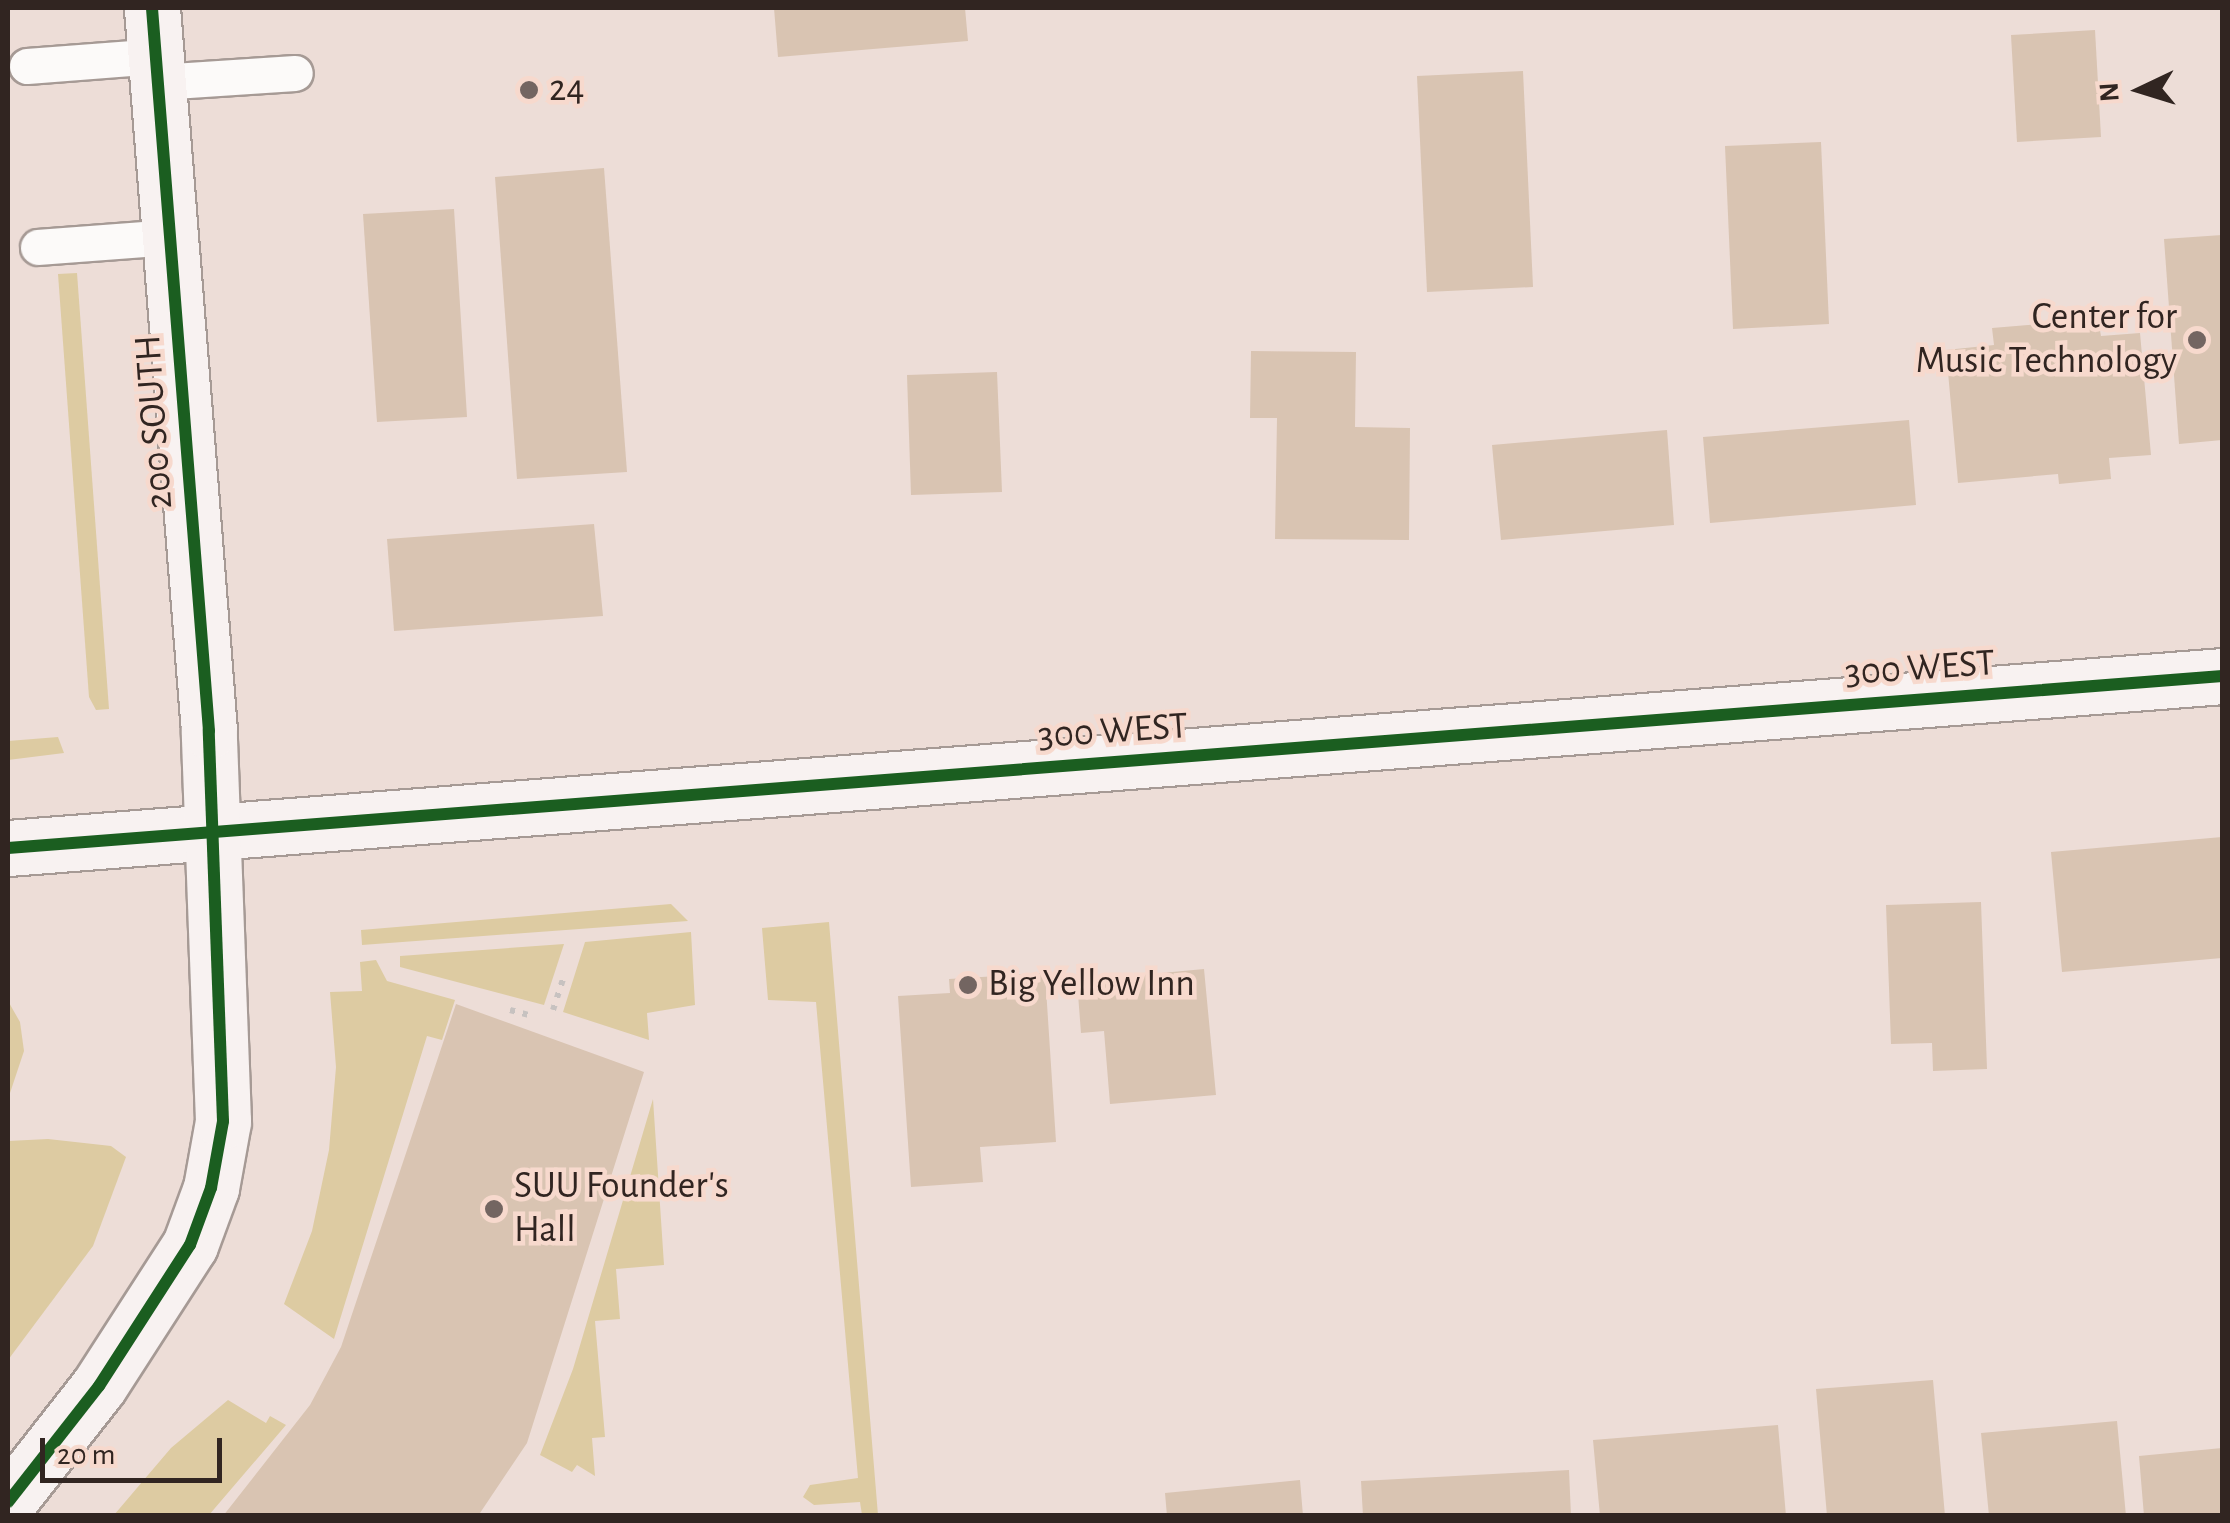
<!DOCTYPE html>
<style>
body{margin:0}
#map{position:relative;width:2230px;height:1523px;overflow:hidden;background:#edddd7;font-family:"Alegreya Sans",sans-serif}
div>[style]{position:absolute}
.green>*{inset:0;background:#ddcba2}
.building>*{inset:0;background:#d9c4b2}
.path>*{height:6px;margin-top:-3px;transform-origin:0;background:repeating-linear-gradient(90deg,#c7c2c0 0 5px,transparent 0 13px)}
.roads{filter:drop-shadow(2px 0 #a69a95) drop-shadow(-2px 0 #a69a95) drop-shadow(0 2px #a69a95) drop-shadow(0 -2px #a69a95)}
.lane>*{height:35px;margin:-17.5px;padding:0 17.5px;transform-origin:17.5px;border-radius:17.5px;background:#fcfaf9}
.secondary>*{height:55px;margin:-27.5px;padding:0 27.5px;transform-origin:27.5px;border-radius:27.5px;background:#f8f2f1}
.cycleway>*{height:12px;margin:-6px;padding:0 6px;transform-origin:6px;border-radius:6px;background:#1b5e20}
.dots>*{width:28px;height:28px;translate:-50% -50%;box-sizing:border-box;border:5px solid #f7d9cd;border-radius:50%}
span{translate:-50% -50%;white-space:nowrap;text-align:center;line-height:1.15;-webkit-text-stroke:9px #f7d9cd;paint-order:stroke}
.poi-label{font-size:38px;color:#312521}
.left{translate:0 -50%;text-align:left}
.right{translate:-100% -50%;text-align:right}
.street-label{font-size:38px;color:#312521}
.frame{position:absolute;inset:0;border:10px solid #312521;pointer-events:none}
.north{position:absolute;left:2090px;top:40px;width:100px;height:100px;-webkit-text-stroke:8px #f7d9cd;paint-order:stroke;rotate:266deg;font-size:28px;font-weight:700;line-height:40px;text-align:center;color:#312521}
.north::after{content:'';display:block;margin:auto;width:35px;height:45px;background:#312521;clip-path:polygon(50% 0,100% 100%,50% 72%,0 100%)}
.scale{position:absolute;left:40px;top:1438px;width:182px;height:45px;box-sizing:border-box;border:5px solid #312521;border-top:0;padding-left:12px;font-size:30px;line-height:35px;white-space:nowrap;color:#312521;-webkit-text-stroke:8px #f7d9cd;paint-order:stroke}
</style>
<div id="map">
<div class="green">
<div style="clip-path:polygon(77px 273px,109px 709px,96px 710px,89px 697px,58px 274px)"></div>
<div style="clip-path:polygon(58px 737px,64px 753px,8px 760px,8px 741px)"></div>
<div style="clip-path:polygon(671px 904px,688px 921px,362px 945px,361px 930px)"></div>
<div style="clip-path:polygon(829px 922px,878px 1515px,862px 1515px,860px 1502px,814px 1505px,803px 1497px,810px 1485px,858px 1478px,816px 1002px,768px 1000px,762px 928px)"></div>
<div style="clip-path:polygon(691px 932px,695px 1005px,647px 1013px,649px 1040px,563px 1012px,585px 942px)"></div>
<div style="clip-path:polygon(564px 944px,544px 1005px,400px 967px,400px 956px)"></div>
<div style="clip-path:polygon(376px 960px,387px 981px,455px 1000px,442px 1040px,427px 1036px,334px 1339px,284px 1304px,312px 1231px,329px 1150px,336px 1067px,330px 992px,362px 991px,360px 962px)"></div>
<div style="clip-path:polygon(8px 1001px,20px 1022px,24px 1051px,8px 1099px)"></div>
<div style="clip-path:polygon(653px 1099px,664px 1265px,616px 1269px,620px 1319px,595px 1321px,605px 1437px,592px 1438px,595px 1476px,577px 1465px,572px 1472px,540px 1455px,573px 1369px)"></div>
<div style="clip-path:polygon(48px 1139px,111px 1146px,126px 1157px,93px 1246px,8px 1360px,8px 1141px)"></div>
<div style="clip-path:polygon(228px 1400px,266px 1423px,270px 1416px,286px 1425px,209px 1515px,114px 1515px,171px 1448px)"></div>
</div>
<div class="building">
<div style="clip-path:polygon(774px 8px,965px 8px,968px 41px,778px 57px)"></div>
<div style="clip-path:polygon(2095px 30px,2101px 137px,2017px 142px,2011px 35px)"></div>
<div style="clip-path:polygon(1523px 71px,1533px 287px,1427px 292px,1417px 76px)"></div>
<div style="clip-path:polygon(1821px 142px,1829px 324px,1733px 329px,1725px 146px)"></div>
<div style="clip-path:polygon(604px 168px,627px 472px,517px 479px,495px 177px)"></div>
<div style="clip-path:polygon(454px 209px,467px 417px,377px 422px,363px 214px)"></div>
<div style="clip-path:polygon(2222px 235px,2222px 440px,2179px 444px,2164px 239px)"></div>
<div style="clip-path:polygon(2098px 319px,2101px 336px,2140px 333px,2151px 455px,2109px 458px,2111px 479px,2059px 484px,2058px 474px,1958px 483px,1946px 350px,1994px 345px,1992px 328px)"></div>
<div style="clip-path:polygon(1251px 351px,1356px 352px,1355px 427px,1410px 428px,1409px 540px,1275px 539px,1277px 418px,1250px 418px)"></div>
<div style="clip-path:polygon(997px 372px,1002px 492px,911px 495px,907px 375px)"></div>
<div style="clip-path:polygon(1909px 420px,1916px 505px,1710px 523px,1703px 437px)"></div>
<div style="clip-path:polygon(1667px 430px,1674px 525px,1501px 540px,1492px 445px)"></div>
<div style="clip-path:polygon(594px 524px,603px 616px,394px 631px,387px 539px)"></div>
<div style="clip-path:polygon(2222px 837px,2222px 958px,2062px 972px,2051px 852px)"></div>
<div style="clip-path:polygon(1981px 902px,1987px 1069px,1933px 1071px,1932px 1043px,1891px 1044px,1886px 905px)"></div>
<div style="clip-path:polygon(1204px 969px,1216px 1095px,1110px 1104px,1104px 1031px,1081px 1033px,1077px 981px)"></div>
<div style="clip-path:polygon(1045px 973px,1056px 1142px,980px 1147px,983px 1182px,911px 1187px,898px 996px,950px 993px,949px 979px)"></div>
<div style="clip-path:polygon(456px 1004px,644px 1072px,527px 1443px,478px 1516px,223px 1516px,310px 1405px,341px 1347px)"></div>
<div style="clip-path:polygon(1933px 1380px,1945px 1516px,1827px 1516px,1816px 1389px)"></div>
<div style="clip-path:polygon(2117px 1421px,2126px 1516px,1989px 1516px,1981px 1433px)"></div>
<div style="clip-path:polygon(1778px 1425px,1786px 1516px,1600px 1516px,1593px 1440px)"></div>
<div style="clip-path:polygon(2222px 1448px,2222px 1516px,2144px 1516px,2139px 1456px)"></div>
<div style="clip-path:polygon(1569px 1470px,1571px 1516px,1363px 1516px,1361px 1481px)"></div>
<div style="clip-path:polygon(1300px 1480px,1303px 1516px,1167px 1516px,1165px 1493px)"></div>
</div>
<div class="path">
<div style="left:510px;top:1010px;width:20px;rotate:15deg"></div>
<div style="left:553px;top:1010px;width:36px;rotate:-72deg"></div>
</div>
<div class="roads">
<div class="lane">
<div style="left:27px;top:66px;width:129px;rotate:-4.4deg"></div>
<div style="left:158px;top:82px;width:137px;rotate:-3.8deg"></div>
<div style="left:38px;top:247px;width:132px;rotate:-4.3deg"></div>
</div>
<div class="secondary">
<div style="left:8px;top:848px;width:2221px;rotate:-4.44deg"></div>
<div style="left:8px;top:1502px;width:147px;rotate:-51.9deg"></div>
<div style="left:99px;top:1386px;width:168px;rotate:-57.2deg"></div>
<div style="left:190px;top:1245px;width:61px;rotate:-69.8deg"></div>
<div style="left:211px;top:1188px;width:68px;rotate:-79.8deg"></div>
<div style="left:223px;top:1121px;width:390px;rotate:-92.1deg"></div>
<div style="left:209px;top:731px;width:725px;rotate:-94.51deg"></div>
</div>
</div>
<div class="cycleway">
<div style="left:8px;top:848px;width:2221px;rotate:-4.44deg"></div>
<div style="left:8px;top:1502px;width:147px;rotate:-51.9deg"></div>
<div style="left:99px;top:1386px;width:168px;rotate:-57.2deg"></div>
<div style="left:190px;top:1245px;width:61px;rotate:-69.8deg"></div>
<div style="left:211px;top:1188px;width:68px;rotate:-79.8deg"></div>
<div style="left:223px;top:1121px;width:390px;rotate:-92.1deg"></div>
<div style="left:209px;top:731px;width:725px;rotate:-94.51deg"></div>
</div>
<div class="dots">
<div style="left:529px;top:90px;background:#736561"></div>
<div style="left:2197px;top:340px;background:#736561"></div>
<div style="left:968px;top:985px;background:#736561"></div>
<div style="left:494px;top:1209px;background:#736561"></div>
</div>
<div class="poi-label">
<span class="left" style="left:549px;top:90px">24</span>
<span class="right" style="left:2177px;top:340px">Center for<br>Music Technology</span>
<span class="left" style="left:988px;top:985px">Big Yellow Inn</span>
<span class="left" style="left:514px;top:1209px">SUU Founder's<br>Hall</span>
</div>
<div class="street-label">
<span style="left:155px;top:422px;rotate:-94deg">200 SOUTH</span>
<span style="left:1920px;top:669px;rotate:-4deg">300 WEST</span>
<span style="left:1113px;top:732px;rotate:-4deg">300 WEST</span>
</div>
<div class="frame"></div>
<div class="north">N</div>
<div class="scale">20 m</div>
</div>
